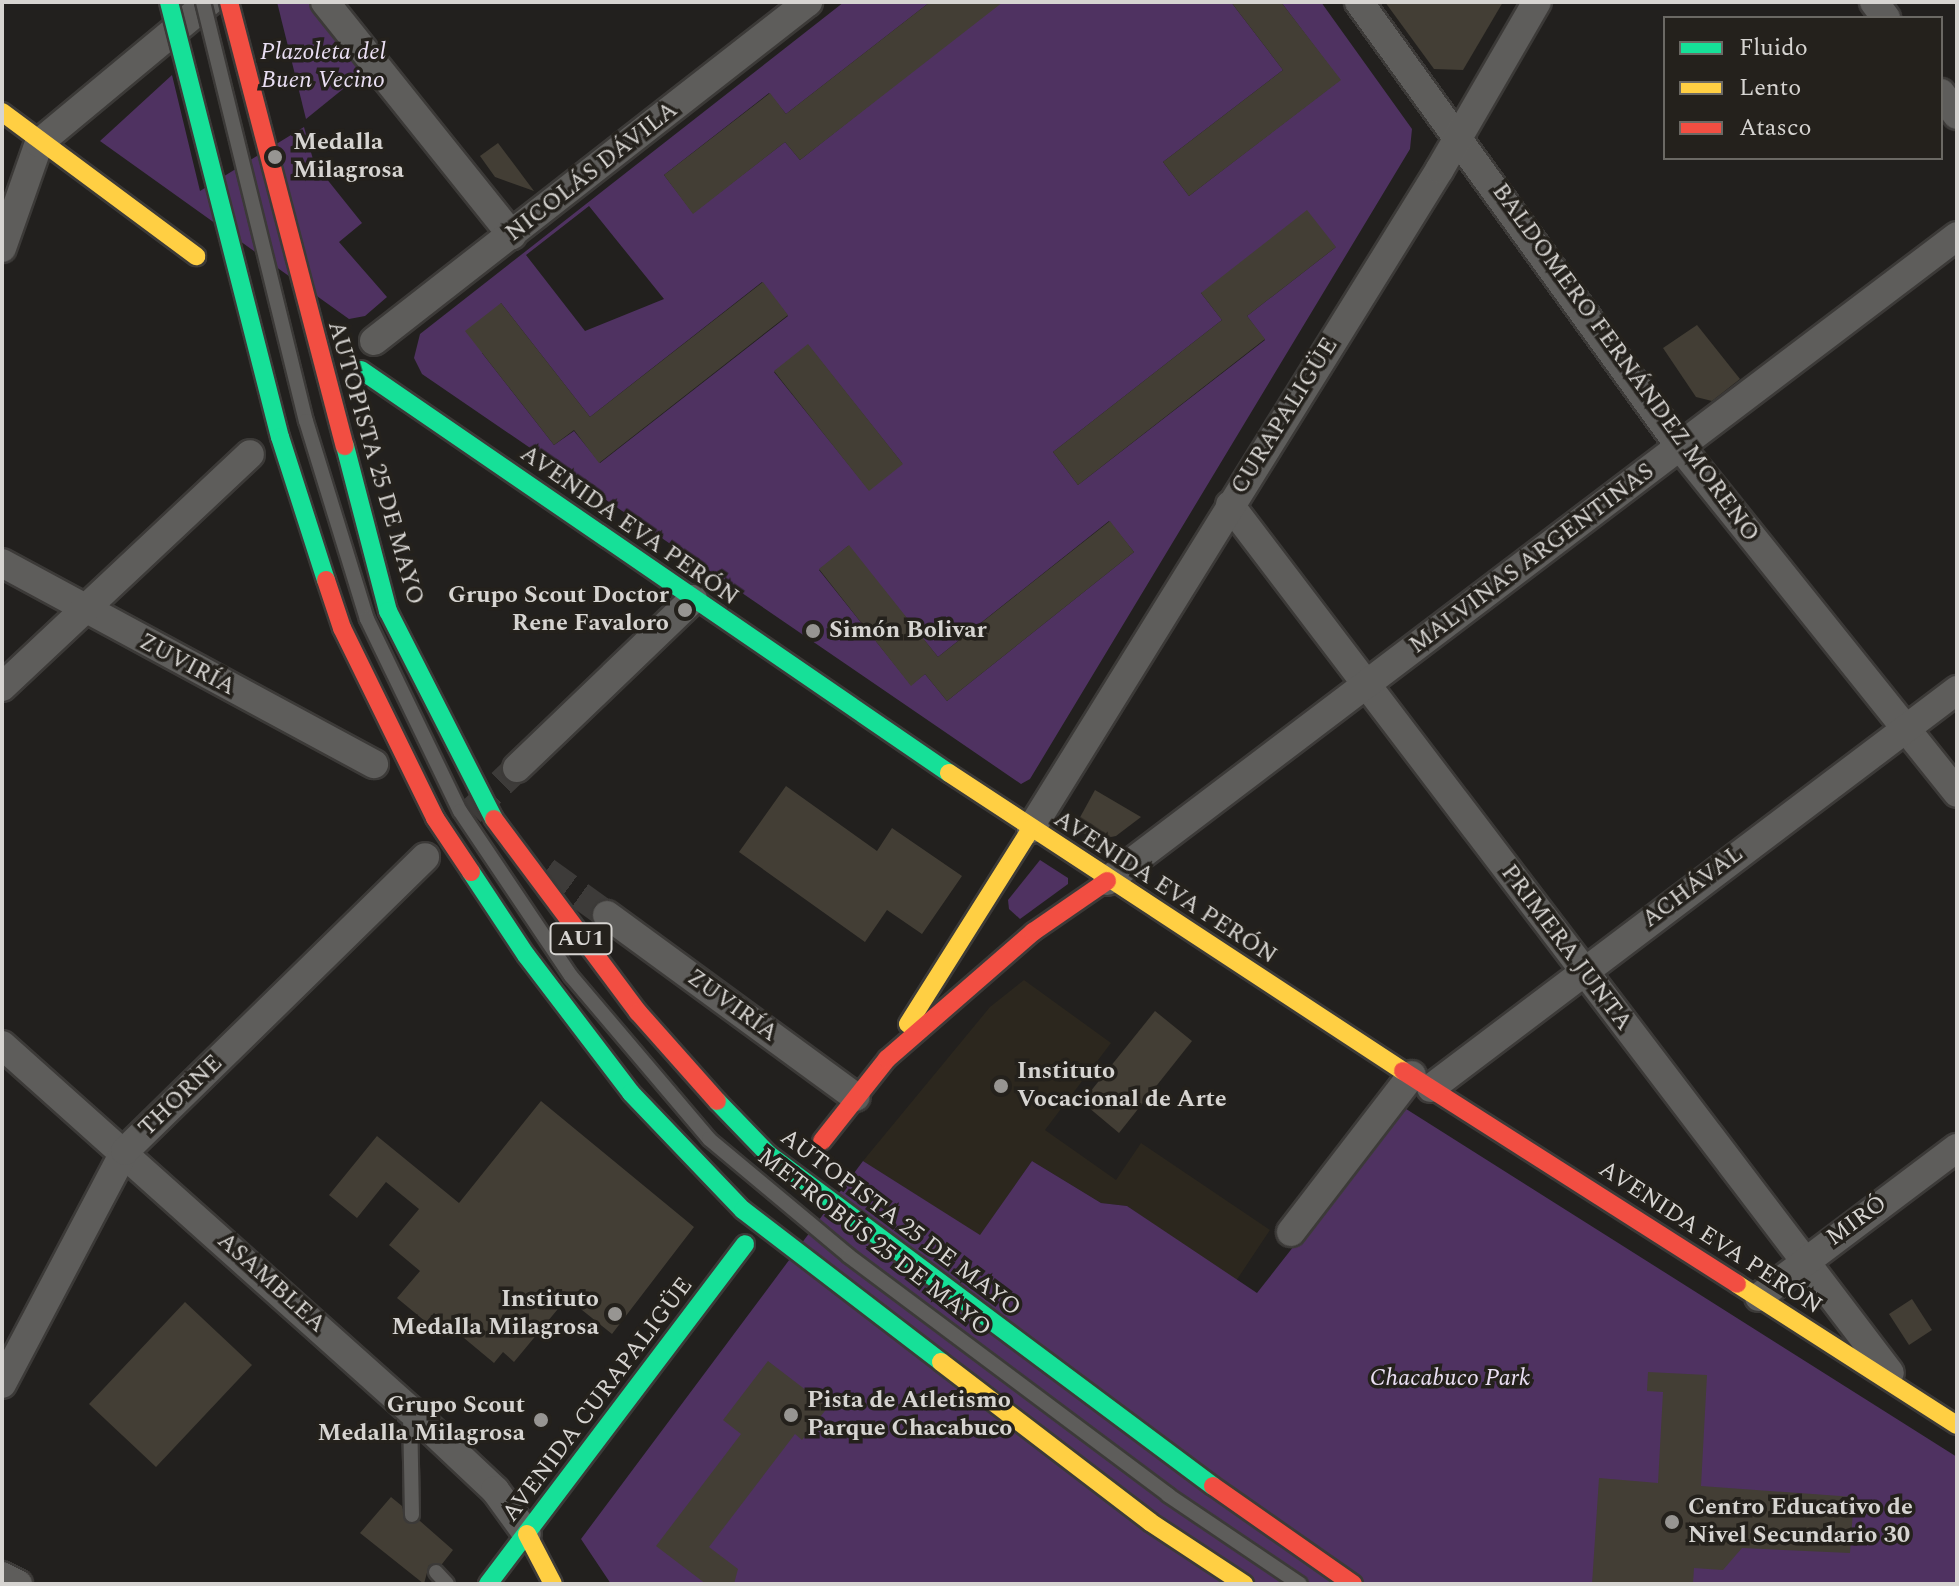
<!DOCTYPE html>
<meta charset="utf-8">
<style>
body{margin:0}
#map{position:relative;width:1959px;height:1586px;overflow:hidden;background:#22201e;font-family:Spectral,serif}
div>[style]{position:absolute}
.built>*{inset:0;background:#2c271e}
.green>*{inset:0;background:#4f3261}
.building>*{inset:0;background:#433e35}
.street-tunnel>*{height:28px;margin-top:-14px;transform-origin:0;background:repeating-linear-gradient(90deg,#3d3b39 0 28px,transparent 0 42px)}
.roads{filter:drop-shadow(2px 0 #3c3a38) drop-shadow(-2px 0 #3c3a38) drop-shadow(0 2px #3c3a38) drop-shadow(0 -2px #3c3a38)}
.lane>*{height:14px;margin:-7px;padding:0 7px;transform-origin:7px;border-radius:7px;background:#5e5d5b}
.street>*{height:28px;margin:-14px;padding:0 14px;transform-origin:14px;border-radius:14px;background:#5e5d5b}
.fast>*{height:18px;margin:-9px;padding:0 9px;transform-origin:9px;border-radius:9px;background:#16e098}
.slow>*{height:18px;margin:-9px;padding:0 9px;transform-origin:9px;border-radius:9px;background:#ffcf43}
.jam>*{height:18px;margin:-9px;padding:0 9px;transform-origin:9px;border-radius:9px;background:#f24e42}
.bridges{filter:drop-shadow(2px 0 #3c3a38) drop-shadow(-2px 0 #3c3a38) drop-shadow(0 2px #3c3a38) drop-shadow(0 -2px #3c3a38)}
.lane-bridge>*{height:14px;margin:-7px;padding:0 7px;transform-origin:7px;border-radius:7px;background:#5e5d5b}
.fast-bridge>*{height:18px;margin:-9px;padding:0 9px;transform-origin:9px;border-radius:9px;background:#16e098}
.slow-bridge>*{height:18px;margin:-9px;padding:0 9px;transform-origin:9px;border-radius:9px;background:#ffcf43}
.jam-bridge>*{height:18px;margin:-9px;padding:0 9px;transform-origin:9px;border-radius:9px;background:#f24e42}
.dots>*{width:22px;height:22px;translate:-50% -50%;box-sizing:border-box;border:4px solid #24211c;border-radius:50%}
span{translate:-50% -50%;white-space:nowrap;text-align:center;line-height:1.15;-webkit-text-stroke:7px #24211c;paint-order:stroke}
.shield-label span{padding:2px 6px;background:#24211c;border:2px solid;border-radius:6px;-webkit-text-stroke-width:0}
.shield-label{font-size:22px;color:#d6d4d1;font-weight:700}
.park-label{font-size:24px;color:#eadff3;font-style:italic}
.poi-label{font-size:24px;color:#d6d4d1;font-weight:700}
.left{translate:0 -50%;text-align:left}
.right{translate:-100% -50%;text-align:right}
.street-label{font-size:24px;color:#d6d4d1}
.frame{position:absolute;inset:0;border:4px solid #d6d4d1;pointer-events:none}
.legend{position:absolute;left:1663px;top:16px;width:280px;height:144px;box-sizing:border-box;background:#24211c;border:2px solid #6b6964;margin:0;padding:10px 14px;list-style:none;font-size:24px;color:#d6d4d1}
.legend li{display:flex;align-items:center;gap:16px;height:40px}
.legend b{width:40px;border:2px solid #6b6964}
</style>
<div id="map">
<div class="built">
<div style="clip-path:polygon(1024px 980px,1111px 1043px,1045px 1130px,1116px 1180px,1141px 1143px,1270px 1230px,1236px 1281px,1127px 1206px,1101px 1203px,1032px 1161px,980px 1236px,863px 1161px,990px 1007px)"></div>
</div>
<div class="green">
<div style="clip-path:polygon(277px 2px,310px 2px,364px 72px,306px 119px)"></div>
<div style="clip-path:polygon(evenodd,844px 2px,930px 2px,786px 114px,769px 93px,664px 175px,693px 213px,785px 142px,800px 160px,1000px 2px,1231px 2px,1283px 70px,1163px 162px,1189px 196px,1340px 80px,1281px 2px,1321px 2px,1412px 129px,1410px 149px,1030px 779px,1021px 784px,422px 374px,414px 358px,420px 334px,844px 2px,589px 206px,664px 299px,585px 331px,526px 255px,589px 206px,844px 2px,1336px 247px,1247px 316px,1265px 340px,1078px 485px,1053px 452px,1222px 320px,1201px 293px,1336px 247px,844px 2px,762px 282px,788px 316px,600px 463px,574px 431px,554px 445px,482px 353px,501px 303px,590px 417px,762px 282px,844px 2px,808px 345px,902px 463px,869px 490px,774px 372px,808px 345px,844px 2px,1109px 521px,1134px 552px,947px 701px,925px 674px,911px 685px,819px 570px,848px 546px,938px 657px,1109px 521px)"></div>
<div style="clip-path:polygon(172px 75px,200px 191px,304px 127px,314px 163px,362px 223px,339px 242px,387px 297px,365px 316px,349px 319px,100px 141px)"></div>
<div style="clip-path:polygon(1040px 860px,1068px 878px,1068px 884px,1020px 919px,1009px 909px,1008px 900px)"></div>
<div style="clip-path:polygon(1403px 1107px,1957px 1457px,1957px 1584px,611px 1584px,581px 1539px,863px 1161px,980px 1235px,1032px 1161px,1101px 1203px,1127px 1206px,1257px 1293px)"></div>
</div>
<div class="building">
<div style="clip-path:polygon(930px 2px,1003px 2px,800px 160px,785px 142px,693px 214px,664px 175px,770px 93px,786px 114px)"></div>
<div style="clip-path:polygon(1231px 2px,1281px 2px,1341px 80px,1189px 196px,1163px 162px,1283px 70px)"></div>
<div style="clip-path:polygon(1385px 2px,1503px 2px,1463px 70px,1434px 69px)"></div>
<div style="clip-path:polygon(498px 143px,534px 191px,495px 177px,480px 156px)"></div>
<div style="clip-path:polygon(1307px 210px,1336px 247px,1247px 316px,1265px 339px,1078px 485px,1053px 452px,1222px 320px,1201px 293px)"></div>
<div style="clip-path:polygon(763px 282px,788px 315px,599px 463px,574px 430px,554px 445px,465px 331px,501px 303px,590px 417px)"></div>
<div style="clip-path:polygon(1697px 325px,1740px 379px,1712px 401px,1696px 397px,1663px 348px)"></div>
<div style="clip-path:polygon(808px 344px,903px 464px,869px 491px,774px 371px)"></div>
<div style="clip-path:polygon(1110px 521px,1134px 552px,947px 701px,925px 674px,911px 686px,819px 569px,849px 545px,938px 657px)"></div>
<div style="clip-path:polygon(786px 786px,877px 851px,892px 828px,962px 876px,922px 934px,887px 910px,865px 942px,739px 852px)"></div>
<div style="clip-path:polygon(1095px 790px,1141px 817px,1116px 836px,1096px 840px,1079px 831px,1078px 821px)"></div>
<div style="clip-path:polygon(1155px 1011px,1192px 1041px,1119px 1133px,1082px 1102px)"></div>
<div style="clip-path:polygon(541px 1101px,694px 1227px,612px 1334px,567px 1298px,514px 1362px,503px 1352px,494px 1363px,434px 1313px,426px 1322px,397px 1298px,420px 1271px,389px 1245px,419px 1209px,386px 1182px,357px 1218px,329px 1195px,377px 1136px,459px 1203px)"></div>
<div style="clip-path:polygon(1912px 1299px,1932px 1330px,1909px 1345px,1889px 1314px)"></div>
<div style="clip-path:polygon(185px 1302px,252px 1365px,156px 1467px,89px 1404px)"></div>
<div style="clip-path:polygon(768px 1361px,828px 1407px,802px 1440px,795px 1434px,709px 1547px,738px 1569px,734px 1584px,706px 1584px,656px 1546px,741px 1434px,723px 1420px)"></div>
<div style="clip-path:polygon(1648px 1372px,1707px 1375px,1701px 1486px,1854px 1497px,1850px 1553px,1742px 1548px,1723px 1570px,1694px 1568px,1693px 1584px,1592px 1584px,1599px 1478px,1658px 1483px,1663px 1392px,1647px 1391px)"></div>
<div style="clip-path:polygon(391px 1497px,402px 1506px,407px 1523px,420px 1521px,453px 1550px,442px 1564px,429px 1565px,424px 1584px,360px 1533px)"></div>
</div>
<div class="street-tunnel">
<div style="left:471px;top:812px;width:64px;rotate:-43.7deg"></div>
<div style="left:546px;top:871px;width:75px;rotate:35.8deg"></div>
</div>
<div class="roads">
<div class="lane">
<div style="left:410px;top:1411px;width:104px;rotate:88.9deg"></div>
<div style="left:436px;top:1572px;width:16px;rotate:47deg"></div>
</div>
<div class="street">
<div style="left:325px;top:2px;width:299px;rotate:51.3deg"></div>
<div style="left:1359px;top:2px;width:550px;rotate:54.17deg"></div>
<div style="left:1681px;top:448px;width:442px;rotate:51.3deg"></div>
<div style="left:1874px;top:2px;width:20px;rotate:53deg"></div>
<div style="left:1941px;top:93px;width:27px;rotate:54deg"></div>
<div style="left:2px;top:248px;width:111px;rotate:-70.6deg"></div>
<div style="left:39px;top:143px;width:221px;rotate:-39.7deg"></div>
<div style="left:374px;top:341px;width:551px;rotate:-37.99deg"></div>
<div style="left:1230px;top:505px;width:1090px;rotate:52.75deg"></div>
<div style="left:2px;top:563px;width:423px;rotate:28.4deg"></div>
<div style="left:2px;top:687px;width:340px;rotate:-43.2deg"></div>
<div style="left:517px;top:768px;width:244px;rotate:-43.8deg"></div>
<div style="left:1031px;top:829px;width:776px;rotate:-58.21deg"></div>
<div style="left:1440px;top:169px;width:193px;rotate:-59.9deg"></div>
<div style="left:1107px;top:881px;width:1067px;rotate:-37.19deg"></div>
<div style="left:607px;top:915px;width:308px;rotate:36.2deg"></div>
<div style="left:2px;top:1045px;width:547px;rotate:41.82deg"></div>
<div style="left:410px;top:1410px;width:117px;rotate:43.3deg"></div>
<div style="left:495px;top:1490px;width:54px;rotate:54deg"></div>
<div style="left:1431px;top:1088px;width:660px;rotate:-37.11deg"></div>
<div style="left:1291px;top:1232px;width:198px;rotate:-52.4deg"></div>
<div style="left:1759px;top:1297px;width:248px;rotate:-37deg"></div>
<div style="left:2px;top:1384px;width:263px;rotate:-62.2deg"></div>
<div style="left:125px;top:1151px;width:420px;rotate:-44.4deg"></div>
<div style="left:2px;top:1576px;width:18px;rotate:27deg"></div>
</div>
<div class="fast">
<div style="left:361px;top:370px;width:713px;rotate:34.43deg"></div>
<div style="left:488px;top:1584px;width:426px;rotate:-52.9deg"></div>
</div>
<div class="slow">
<div style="left:2px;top:112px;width:242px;rotate:36.6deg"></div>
<div style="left:949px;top:773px;width:543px;rotate:33.28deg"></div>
<div style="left:908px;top:1024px;width:231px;rotate:-57.8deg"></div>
<div style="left:1737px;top:1284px;width:261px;rotate:32.7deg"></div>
<div style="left:527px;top:1534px;width:56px;rotate:62.5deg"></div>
</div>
<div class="jam">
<div style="left:1403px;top:1071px;width:396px;rotate:32.5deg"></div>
<div style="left:822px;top:1141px;width:105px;rotate:-51.6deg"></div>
<div style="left:887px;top:1059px;width:194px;rotate:-41deg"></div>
<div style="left:1033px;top:932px;width:90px;rotate:-34.6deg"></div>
</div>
</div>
<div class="bridges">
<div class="lane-bridge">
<div style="left:203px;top:2px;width:431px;rotate:76.2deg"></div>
<div style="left:306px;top:421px;width:207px;rotate:72.9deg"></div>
<div style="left:367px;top:619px;width:213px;rotate:64.2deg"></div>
<div style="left:460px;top:811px;width:199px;rotate:56.1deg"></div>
<div style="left:571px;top:976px;width:214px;rotate:49.7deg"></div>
<div style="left:709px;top:1139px;width:182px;rotate:39.9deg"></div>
<div style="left:849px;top:1256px;width:399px;rotate:36.8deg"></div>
<div style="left:1168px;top:1495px;width:159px;rotate:34deg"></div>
</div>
<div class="fast-bridge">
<div style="left:169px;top:2px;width:449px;rotate:75.7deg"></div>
<div style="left:280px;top:437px;width:150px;rotate:72.2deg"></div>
<div style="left:345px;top:446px;width:171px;rotate:75.4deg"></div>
<div style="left:388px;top:611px;width:233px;rotate:63deg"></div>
<div style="left:471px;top:872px;width:100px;rotate:56.5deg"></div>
<div style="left:526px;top:955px;width:173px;rotate:52.7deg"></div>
<div style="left:631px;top:1093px;width:162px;rotate:46.3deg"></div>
<div style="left:743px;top:1210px;width:250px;rotate:37.5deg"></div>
<div style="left:717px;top:1101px;width:74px;rotate:46.1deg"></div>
<div style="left:768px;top:1154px;width:555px;rotate:36.73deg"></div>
</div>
<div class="slow-bridge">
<div style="left:941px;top:1362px;width:263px;rotate:37.4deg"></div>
<div style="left:1150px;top:1522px;width:113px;rotate:33.4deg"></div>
</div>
<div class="jam-bridge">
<div style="left:229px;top:2px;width:459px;rotate:75.4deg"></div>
<div style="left:326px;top:580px;width:51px;rotate:71.6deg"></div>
<div style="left:342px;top:628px;width:212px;rotate:63.9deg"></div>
<div style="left:435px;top:818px;width:65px;rotate:56.3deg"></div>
<div style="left:494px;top:819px;width:241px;rotate:53.3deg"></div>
<div style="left:638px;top:1012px;width:119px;rotate:48.4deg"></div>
<div style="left:1213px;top:1486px;width:171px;rotate:35deg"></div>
</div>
</div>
<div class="dots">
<div style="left:275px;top:157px;background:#979592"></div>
<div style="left:685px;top:610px;background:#979592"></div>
<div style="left:813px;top:631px;background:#979592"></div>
<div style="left:1001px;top:1086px;background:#979592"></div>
<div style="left:615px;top:1314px;background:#979592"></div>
<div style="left:791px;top:1415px;background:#979592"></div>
<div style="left:541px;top:1420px;background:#979592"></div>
<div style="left:1672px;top:1522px;background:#979592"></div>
</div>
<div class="shield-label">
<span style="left:581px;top:939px">AU1</span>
</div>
<div class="park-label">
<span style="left:323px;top:67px">Plazoleta del<br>Buen Vecino</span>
<span style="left:1450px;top:1379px">Chacabuco Park</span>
</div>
<div class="poi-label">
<span class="left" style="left:293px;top:157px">Medalla<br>Milagrosa</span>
<span class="right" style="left:669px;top:610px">Grupo Scout Doctor<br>Rene Favaloro</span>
<span class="left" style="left:829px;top:631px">Simón Bolivar</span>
<span class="left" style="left:1017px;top:1086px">Instituto<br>Vocacional de Arte</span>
<span class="right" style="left:599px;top:1314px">Instituto<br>Medalla Milagrosa</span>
<span class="left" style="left:807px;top:1415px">Pista de Atletismo<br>Parque Chacabuco</span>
<span class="right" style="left:525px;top:1420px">Grupo Scout<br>Medalla Milagrosa</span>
<span class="left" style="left:1688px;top:1522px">Centro Educativo de<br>Nivel Secundario 30</span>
</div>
<div class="street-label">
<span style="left:592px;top:172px;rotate:-38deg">NICOLÁS DÁVILA</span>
<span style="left:1625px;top:363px;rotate:54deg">BALDOMERO FERNÁNDEZ MORENO</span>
<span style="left:1285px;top:416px;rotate:-58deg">CURAPALIGÜE</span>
<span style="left:375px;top:463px;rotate:74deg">AUTOPISTA 25 DE MAYO</span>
<span style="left:629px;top:526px;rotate:35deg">AVENIDA EVA PERÓN</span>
<span style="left:1532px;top:559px;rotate:-37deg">MALVINAS ARGENTINAS</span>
<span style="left:187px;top:665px;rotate:28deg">ZUVIRÍA</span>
<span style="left:1693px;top:887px;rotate:-37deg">ACHÁVAL</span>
<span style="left:1165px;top:888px;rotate:33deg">AVENIDA EVA PERÓN</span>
<span style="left:1566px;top:948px;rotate:53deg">PRIMERA JUNTA</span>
<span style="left:732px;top:1006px;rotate:36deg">ZUVIRÍA</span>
<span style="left:181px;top:1096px;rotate:-44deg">THORNE</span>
<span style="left:1857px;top:1221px;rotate:-36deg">MIRÓ</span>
<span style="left:900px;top:1223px;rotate:37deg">AUTOPISTA 25 DE MAYO</span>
<span style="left:1710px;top:1238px;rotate:33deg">AVENIDA EVA PERÓN</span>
<span style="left:874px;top:1243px;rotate:38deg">METROBÚS 25 DE MAYO</span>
<span style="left:271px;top:1283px;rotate:42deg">ASAMBLEA</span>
<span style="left:598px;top:1400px;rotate:-53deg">AVENIDA CURAPALIGÜE</span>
</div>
<div class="frame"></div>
<ul class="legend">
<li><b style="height:10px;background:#16e098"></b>Fluido</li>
<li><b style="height:10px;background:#ffcf43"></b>Lento</li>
<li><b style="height:10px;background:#f24e42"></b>Atasco</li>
</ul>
</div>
